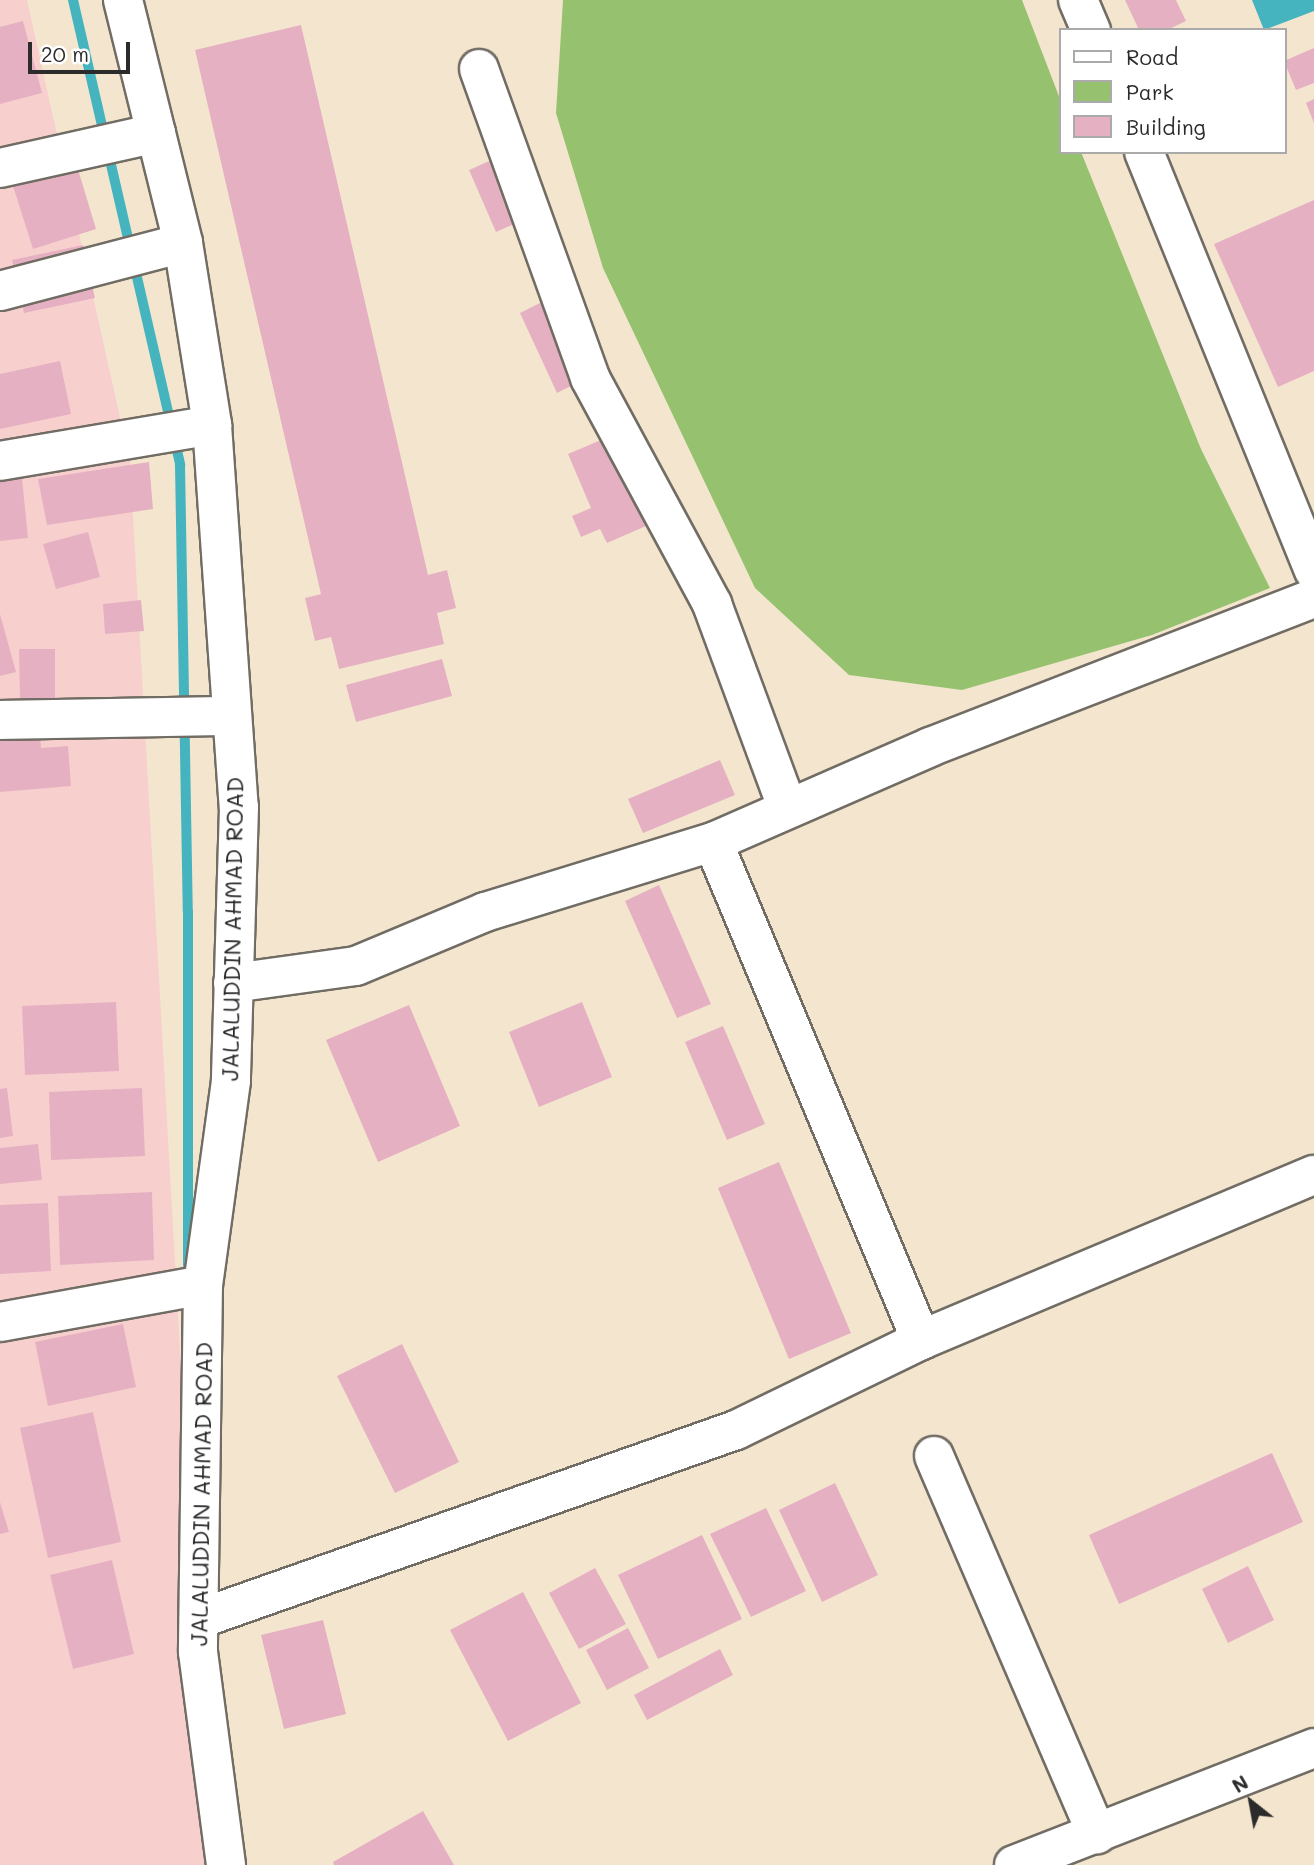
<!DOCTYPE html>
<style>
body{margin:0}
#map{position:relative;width:1314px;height:1865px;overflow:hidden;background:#f4e6ce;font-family:Mali,sans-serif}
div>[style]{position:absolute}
.built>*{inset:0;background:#f7d0ce}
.green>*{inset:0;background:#96c270}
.water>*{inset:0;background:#45b4bf}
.stream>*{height:10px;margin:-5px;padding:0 5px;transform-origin:5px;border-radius:5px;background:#45b4bf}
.building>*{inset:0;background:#e6b0c3}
.roads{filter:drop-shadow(2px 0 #716c64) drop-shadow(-2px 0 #716c64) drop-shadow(0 2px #716c64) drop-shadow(0 -2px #716c64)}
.minor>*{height:38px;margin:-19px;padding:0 19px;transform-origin:19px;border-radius:19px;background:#fff}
.tertiary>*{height:38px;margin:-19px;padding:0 19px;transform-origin:19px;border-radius:19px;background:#fff}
span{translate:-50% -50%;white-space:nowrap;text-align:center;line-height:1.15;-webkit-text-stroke:6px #fff;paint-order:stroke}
.street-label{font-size:23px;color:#2b2b2b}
.legend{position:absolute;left:1059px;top:28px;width:228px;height:126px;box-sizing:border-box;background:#fff;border:2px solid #aaa;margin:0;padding:9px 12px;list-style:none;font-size:21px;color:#2b2b2b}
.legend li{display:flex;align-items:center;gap:14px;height:35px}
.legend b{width:35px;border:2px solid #aaa}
.north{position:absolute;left:1216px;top:1767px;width:70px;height:70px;-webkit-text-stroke:5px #fff;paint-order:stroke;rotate:329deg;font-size:19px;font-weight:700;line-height:28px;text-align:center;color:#2b2b2b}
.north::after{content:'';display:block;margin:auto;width:24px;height:32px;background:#2b2b2b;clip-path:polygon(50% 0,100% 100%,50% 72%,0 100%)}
.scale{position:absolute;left:28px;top:42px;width:102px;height:32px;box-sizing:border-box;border:4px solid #2b2b2b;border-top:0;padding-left:9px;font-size:21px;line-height:24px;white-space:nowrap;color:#2b2b2b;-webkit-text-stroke:5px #fff;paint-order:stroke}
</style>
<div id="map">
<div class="built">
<div style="clip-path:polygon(0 0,27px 0,130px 462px,209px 1865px,0 1865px)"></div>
</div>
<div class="green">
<div style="clip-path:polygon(563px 0,1022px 0,1060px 99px,1060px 152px,1081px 152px,1201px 449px,1270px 588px,1152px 635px,962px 690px,849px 675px,755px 588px,603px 268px,556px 113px)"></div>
</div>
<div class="water">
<div style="clip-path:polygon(1252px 0,1314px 0,1314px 11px,1264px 30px)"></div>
</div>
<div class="stream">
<div style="left:73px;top:0;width:477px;rotate:77deg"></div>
<div style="left:180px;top:465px;width:447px;rotate:89deg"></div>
<div style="left:188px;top:912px;width:354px;rotate:90deg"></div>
</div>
<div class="building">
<div style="clip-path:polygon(1125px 0,1176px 0,1186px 21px,1167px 30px,1139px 30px)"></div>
<div style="clip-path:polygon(23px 21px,42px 93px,0 104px,0 27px)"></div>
<div style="clip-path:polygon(301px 25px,428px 575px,447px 570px,456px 608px,437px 613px,444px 644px,339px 669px,331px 637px,315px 641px,305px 598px,321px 594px,195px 50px)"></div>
<div style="clip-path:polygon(1314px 48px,1314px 83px,1296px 90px,1284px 61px)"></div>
<div style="clip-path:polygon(1314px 99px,1314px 123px,1306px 103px)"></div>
<div style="clip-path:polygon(503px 155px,530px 217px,496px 232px,469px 170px)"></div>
<div style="clip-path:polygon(77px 166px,96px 229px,33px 249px,13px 186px)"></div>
<div style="clip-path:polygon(1314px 200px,1314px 371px,1278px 387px,1214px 244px)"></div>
<div style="clip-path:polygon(83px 245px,95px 298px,24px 313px,12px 260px)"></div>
<div style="clip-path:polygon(546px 300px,583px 380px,557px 393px,520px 313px)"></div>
<div style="clip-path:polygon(60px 361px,71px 414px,0 429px,0 374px)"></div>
<div style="clip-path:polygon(608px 437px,646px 526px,607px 543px,600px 529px,581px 537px,572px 516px,591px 508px,568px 454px)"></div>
<div style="clip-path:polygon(19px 448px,28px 538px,0 541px,0 450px)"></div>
<div style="clip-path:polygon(149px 462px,153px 509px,47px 525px,38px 479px)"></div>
<div style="clip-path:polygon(88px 532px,100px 577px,56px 589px,43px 544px)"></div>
<div style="clip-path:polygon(141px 600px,144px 631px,105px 634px,103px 604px)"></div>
<div style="clip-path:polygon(0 614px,16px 672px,0 676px)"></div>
<div style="clip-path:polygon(19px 649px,55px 649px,55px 699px,20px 699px)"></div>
<div style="clip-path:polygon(442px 659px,452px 696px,356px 722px,346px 685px)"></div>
<div style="clip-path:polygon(39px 722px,41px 748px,68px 746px,71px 786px,0 792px,0 725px)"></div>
<div style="clip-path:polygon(720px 760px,735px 795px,643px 833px,628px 799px)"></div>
<div style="clip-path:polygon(659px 885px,711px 1004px,677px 1018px,625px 901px)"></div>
<div style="clip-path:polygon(116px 1002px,119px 1071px,25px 1075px,22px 1006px)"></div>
<div style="clip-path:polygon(582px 1002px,612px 1077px,539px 1107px,509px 1032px)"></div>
<div style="clip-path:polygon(409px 1005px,460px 1126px,378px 1162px,326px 1040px)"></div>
<div style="clip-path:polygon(723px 1026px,765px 1124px,727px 1140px,685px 1042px)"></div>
<div style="clip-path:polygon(7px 1088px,13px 1136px,0 1138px,0 1089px)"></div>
<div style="clip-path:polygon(142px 1088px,145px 1156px,51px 1160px,49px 1092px)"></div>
<div style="clip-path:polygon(38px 1144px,42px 1180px,0 1184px,0 1148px)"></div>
<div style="clip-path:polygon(779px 1162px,851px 1333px,789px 1359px,718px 1188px)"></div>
<div style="clip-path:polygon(152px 1192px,154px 1260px,60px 1265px,58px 1196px)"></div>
<div style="clip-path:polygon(48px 1203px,51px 1271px,0 1274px,0 1205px)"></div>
<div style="clip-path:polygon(123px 1324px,136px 1387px,48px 1406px,35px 1342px)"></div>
<div style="clip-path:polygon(402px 1344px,459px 1462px,395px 1493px,337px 1376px)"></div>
<div style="clip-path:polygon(93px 1412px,121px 1542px,48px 1558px,20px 1428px)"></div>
<div style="clip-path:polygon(1272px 1453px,1303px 1522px,1119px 1604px,1089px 1535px)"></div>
<div style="clip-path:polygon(835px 1483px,878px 1575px,822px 1602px,779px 1510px)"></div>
<div style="clip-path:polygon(0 1502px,9px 1532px,0 1534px)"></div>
<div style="clip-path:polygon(766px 1508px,806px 1591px,751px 1617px,710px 1534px)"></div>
<div style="clip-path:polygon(702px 1535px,742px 1619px,658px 1659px,618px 1575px)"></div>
<div style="clip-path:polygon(112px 1560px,134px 1654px,73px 1669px,50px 1575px)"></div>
<div style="clip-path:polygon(1248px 1566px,1274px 1620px,1228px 1643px,1202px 1589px)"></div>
<div style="clip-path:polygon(595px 1568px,626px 1624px,579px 1649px,549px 1593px)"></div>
<div style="clip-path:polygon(523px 1592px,581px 1703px,508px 1741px,450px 1630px)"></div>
<div style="clip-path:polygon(323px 1620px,346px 1714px,284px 1729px,261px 1635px)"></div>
<div style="clip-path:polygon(628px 1628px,649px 1668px,607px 1690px,586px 1650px)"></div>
<div style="clip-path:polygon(720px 1649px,733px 1675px,647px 1720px,634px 1695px)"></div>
<div style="clip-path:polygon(423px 1811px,454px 1865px,334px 1865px,333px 1862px)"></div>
</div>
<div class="roads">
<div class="minor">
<div style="left:1078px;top:0;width:33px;rotate:67deg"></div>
<div style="left:479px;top:69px;width:328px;rotate:70.2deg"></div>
<div style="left:590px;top:378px;width:257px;rotate:61.6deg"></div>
<div style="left:712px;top:604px;width:216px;rotate:69.7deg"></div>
<div style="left:1144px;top:152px;width:452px;rotate:67.9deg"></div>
<div style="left:0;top:168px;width:160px;rotate:-12.6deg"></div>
<div style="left:0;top:291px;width:189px;rotate:-14.7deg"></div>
<div style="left:0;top:461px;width:215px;rotate:-9.6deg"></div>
<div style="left:0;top:720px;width:232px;rotate:-1deg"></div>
<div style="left:713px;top:842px;width:540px;rotate:67.33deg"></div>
<div style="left:233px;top:983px;width:124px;rotate:-7.9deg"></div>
<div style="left:356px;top:966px;width:140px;rotate:-22.7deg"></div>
<div style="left:485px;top:912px;width:239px;rotate:-17.1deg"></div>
<div style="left:713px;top:842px;width:237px;rotate:-23.6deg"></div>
<div style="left:930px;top:747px;width:412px;rotate:-21.2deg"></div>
<div style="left:0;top:1322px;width:206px;rotate:-10.3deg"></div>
<div style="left:934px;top:1456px;width:412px;rotate:66.7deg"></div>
<div style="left:199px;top:1619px;width:569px;rotate:-19.39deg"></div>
<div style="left:736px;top:1430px;width:206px;rotate:-25.9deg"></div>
<div style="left:921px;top:1340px;width:426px;rotate:-22.8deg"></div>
<div style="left:1014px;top:1865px;width:322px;rotate:-21.3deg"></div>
</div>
<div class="tertiary">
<div style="left:123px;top:0;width:250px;rotate:76.1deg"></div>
<div style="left:183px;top:243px;width:184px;rotate:80.9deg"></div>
<div style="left:212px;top:425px;width:383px;rotate:86deg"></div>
<div style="left:239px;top:807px;width:274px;rotate:91.7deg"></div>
<div style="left:231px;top:1081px;width:206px;rotate:97.8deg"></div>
<div style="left:203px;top:1285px;width:367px;rotate:90.8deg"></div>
<div style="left:198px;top:1652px;width:215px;rotate:82.5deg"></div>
</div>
</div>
<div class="street-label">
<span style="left:232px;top:929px;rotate:-89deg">JALALUDDIN AHMAD ROAD</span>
<span style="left:201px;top:1494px;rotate:-89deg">JALALUDDIN AHMAD ROAD</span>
</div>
<ul class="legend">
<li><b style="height:9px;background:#fff"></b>Road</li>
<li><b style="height:19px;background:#96c270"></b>Park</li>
<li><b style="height:19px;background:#e6b0c3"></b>Building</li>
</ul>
<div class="north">N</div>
<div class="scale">20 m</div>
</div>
